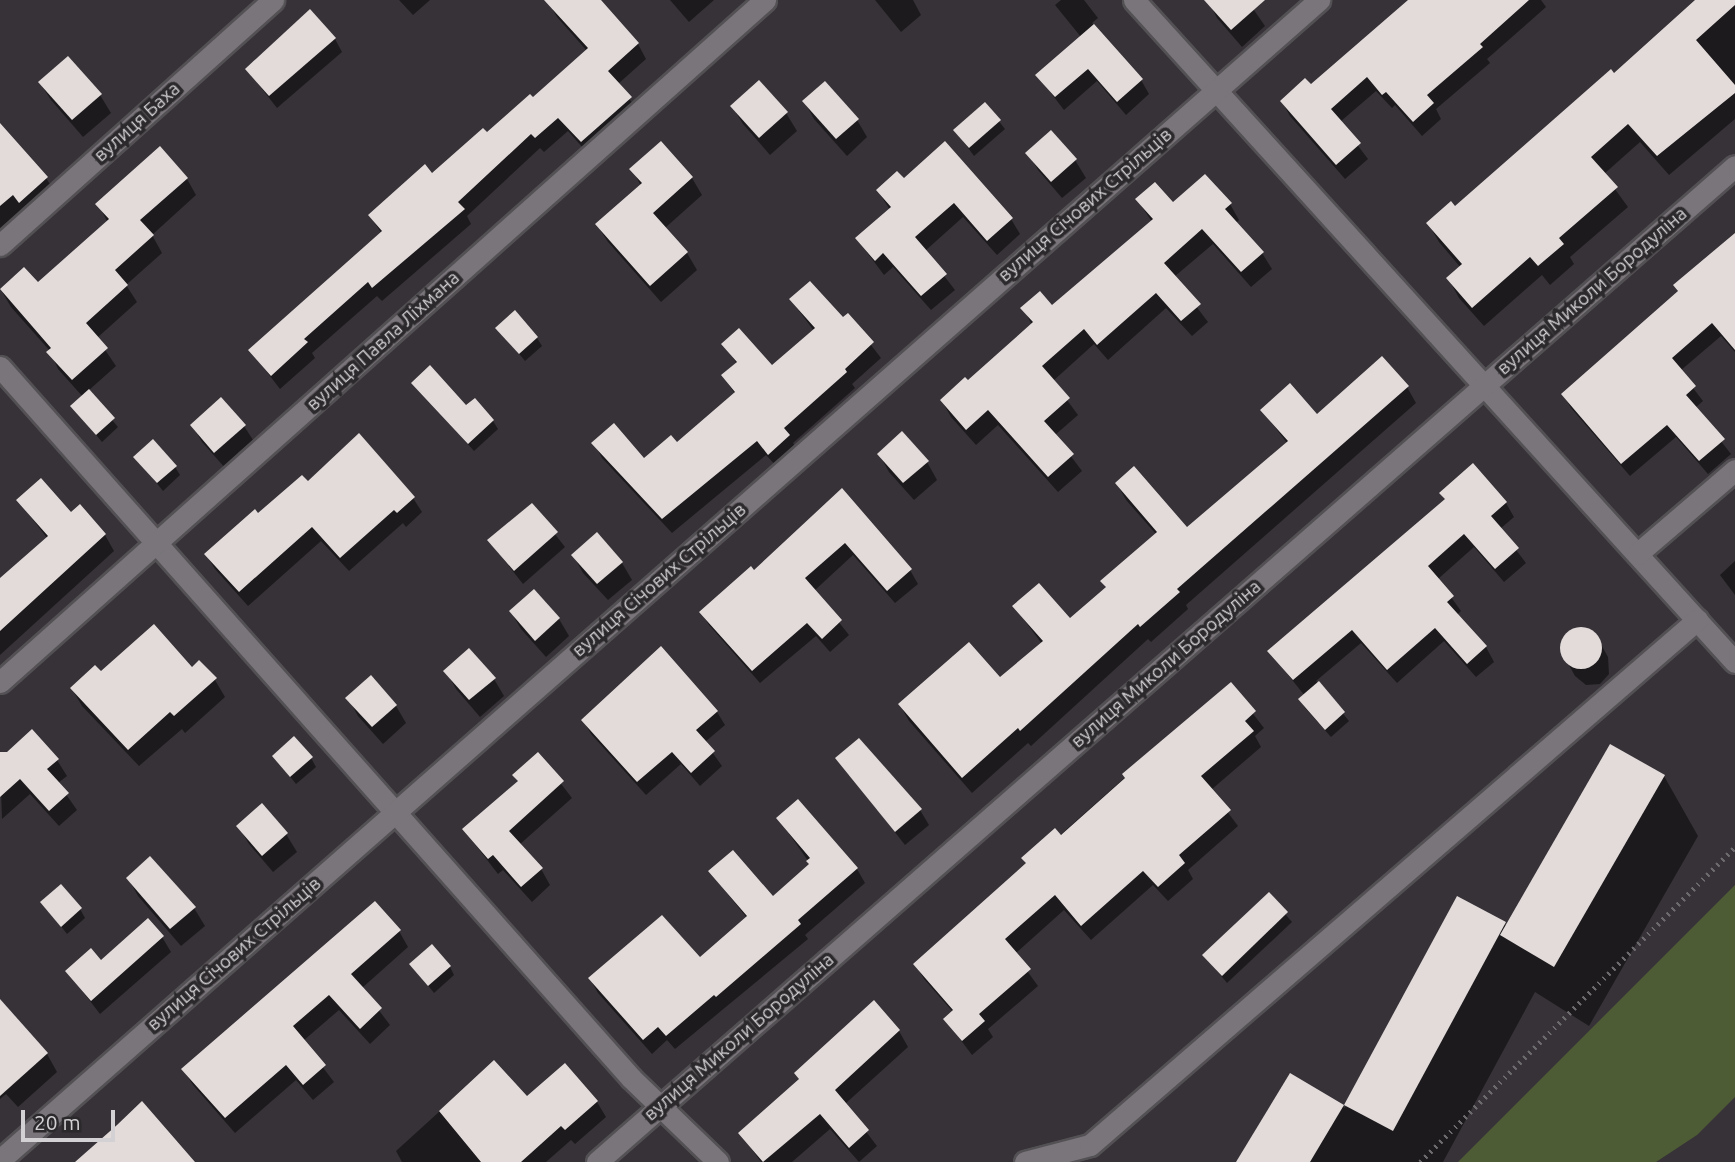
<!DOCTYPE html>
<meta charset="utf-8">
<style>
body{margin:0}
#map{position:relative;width:1735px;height:1162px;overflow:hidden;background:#363237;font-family:Ubuntu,sans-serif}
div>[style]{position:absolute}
.green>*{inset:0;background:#4e5c36}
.shadow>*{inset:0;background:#0007}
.building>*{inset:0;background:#e2dbda}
.round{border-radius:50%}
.path>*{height:4.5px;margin-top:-2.25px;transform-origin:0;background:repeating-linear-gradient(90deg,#6d6a6e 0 2px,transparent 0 7px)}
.roads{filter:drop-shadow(2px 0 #545155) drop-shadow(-2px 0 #545155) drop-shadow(0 2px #545155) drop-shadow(0 -2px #545155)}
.minor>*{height:21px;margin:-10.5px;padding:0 10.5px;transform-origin:10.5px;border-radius:10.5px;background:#79757a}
span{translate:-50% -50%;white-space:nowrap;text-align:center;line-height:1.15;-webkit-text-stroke:7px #2c292c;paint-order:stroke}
.street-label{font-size:19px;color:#d3d1d4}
.scale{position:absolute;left:21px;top:1110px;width:94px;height:32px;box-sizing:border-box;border:4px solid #d3d1d4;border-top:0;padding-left:9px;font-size:21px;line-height:24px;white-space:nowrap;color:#d3d1d4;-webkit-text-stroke:5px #2c292c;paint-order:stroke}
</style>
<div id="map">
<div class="green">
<div style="clip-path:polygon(1735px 885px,1735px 1097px,1697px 1135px,1656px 1162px,1458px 1162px)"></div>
</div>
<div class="shadow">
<div style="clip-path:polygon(399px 0,430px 0,413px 15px)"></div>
<div style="clip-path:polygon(552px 0,586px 0,638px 44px,646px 59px,618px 84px,639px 112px,590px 156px,568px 131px,544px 152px,540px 148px,467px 216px,471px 224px,382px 301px,377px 296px,312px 353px,315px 358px,280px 389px,250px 350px,382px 234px,370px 216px,487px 135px,533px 100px,587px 51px,557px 17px,549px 3px)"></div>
<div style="clip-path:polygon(670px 0,714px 0,689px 22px)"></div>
<div style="clip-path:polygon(875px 0,913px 0,921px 15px,901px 32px)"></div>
<div style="clip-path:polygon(1061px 0,1084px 0,1098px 18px,1092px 23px,1141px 80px,1149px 94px,1126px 115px,1097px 81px,1064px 110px,1037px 75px,1081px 37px,1055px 5px)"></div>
<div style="clip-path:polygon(1208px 0,1247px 0,1265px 26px,1242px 47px,1217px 18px)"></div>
<div style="clip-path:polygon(1411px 0,1541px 0,1546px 7px,1487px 59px,1490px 63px,1436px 109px,1441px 119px,1422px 136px,1395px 105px,1392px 108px,1376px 91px,1340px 122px,1368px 159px,1345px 179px,1290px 116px,1282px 102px,1310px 87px)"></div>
<div style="clip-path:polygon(1697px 0,1735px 0,1735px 119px,1669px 175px,1640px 142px,1604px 174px,1628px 207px,1570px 257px,1574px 264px,1550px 285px,1542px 275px,1484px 326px,1459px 298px,1448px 278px,1461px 268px,1439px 242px,1428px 223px,1455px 208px,1614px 75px)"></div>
<div style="clip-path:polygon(335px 39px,342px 52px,277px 108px,247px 70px)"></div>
<div style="clip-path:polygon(759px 82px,786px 113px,797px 131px,770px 155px,743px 124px,732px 106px)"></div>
<div style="clip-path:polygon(40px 83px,100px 95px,111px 113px,83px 137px,51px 100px)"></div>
<div style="clip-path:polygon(804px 101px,857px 120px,867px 137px,847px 156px,814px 119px)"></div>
<div style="clip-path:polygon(985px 104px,1005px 129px,974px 156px,955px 130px)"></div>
<div style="clip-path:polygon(0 126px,46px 178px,57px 195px,0 233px)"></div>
<div style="clip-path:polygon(1028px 153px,1075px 160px,1086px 178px,1062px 198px,1038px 170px)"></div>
<div style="clip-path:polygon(632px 169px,692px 178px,702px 195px,665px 228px,687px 253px,697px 270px,661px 302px,608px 242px,597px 225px,641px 186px)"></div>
<div style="clip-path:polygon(187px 179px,196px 195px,152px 235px,162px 253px,126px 285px,137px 302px,97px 338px,116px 366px,88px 391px,118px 427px,102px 442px,73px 407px,83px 397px,58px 369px,50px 351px,11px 307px,1px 290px,24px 270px,38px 285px,107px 221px,98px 204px)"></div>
<div style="clip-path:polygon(904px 181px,1011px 219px,1020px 234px,997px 255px,963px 217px,925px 251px,955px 290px,931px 310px,893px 267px,884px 275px,857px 239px,890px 210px,878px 191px)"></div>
<div style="clip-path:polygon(1137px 199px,1173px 205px,1230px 204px,1239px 220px,1236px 223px,1262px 253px,1272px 269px,1251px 287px,1213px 244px,1174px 277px,1208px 322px,1192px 336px,1166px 308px,1108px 360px,1094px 344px,1053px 381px,1078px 415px,1055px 435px,1082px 471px,1058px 492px,998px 425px,976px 445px,951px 417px,942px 401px,967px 383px,1032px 325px,1023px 308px,1052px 307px,1152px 222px)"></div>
<div style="clip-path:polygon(1735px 235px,1735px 352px,1721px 336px,1680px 371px,1703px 401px,1695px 408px,1731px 454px,1708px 474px,1676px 437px,1630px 476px,1571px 408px,1563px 394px,1679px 293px,1675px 286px)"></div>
<div style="clip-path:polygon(791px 300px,843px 320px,848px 315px,881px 358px,852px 384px,855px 388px,793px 443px,798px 450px,778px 468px,766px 455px,672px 533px,602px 458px,594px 443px,644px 460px,677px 445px,735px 394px,723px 376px,737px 364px,724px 344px,772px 367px,814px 331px)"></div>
<div style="clip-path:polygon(498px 328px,537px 338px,542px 346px,525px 361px)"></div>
<div style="clip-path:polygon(413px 383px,493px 421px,498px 429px,474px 451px)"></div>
<div style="clip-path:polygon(1407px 387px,1416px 403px,1186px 605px,1188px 609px,1151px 642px,1148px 639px,1031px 746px,1028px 743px,972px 793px,909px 721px,900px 705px,1000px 680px,1042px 644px,1014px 606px,1070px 621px,1107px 589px,1103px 582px,1156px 534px,1126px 500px,1117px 484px,1187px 530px,1287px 443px,1262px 410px,1317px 416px)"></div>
<div style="clip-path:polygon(192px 425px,244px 426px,255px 443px,226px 469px,202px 442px)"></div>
<div style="clip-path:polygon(879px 454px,927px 462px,937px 480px,914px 500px,889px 472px)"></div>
<div style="clip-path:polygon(136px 457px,175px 467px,180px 475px,163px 491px)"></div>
<div style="clip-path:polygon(307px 483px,413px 498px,422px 512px,406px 527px,403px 523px,349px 571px,321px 541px,248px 606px,215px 569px,206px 555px)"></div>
<div style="clip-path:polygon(841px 491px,910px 570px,918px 584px,895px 603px,853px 555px,814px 591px,849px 635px,830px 652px,816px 636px,760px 683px,709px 625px,701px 612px,754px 573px)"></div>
<div style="clip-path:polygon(18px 500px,71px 514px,105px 535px,114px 551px,0 655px,0 581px,47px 538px)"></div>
<div style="clip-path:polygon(1506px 503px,1514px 517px,1500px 529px,1526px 563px,1504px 582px,1474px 547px,1438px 579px,1461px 611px,1457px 615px,1486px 647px,1494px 662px,1476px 677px,1444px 641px,1397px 683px,1361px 643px,1316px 681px,1349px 721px,1331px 737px,1305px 708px,1301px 700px,1305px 696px,1269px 651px)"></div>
<div style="clip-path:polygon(532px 505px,565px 547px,523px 584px,489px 541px)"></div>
<div style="clip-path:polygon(573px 555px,622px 563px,632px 580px,608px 600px,583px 573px)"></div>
<div style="clip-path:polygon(1735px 561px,1735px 595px,1720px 575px)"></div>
<div style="clip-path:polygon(511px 612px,559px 619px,569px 636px,546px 657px,521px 629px)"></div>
<div style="clip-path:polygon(1587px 630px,1598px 639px,1608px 657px,1609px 674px,1600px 684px,1586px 685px,1575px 676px,1565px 658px,1563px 644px,1573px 631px)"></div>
<div style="clip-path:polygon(192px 669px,215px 680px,225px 697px,185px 733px,182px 729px,139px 766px,82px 706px,72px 689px,100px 674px)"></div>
<div style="clip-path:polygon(446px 671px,494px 679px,504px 696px,480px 717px,456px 689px)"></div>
<div style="clip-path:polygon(1230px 684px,1264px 728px,1255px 736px,1261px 747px,1211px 790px,1238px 826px,1188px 870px,1193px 879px,1168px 901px,1153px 885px,1091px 940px,1064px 910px,1015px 954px,1038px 986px,988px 1029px,993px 1037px,972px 1055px,945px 1019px,953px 1012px,924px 979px,915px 964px)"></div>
<div style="clip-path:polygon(348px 698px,396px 706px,406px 723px,383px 744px,358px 716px)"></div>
<div style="clip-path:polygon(717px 712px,725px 725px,705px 742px,722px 766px,700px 786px,681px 764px,646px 795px,591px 734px,583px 720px)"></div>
<div style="clip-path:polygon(538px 754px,572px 798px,519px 845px,541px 869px,550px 885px,532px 902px,503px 870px,498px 874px,464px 830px,519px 783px)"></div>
<div style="clip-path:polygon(274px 756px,311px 758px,316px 767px,296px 784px)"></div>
<div style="clip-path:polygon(837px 758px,920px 810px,929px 825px,905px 845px)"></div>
<div style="clip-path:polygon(57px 760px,67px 776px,58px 783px,77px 810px,59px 826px,30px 794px,2px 819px,0 761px)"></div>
<div style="clip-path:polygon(1664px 776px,1698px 836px,1589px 1026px,1535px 992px,1443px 1162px,1238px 1162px,1291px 1075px,1345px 1108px,1458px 898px,1507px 926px)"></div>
<div style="clip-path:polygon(798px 801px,857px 869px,865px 883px,805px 935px,808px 939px,675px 1049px,667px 1040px,652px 1054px,598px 993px,590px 979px,699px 960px,747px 918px,710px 872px,773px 899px,811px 865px,778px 818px)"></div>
<div style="clip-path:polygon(238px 826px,286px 834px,297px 852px,273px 872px,249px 844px)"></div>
<div style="clip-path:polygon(128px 878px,194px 908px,205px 926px,181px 946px,138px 896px)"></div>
<div style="clip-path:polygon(1268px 894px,1292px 922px,1227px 983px,1204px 955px)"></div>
<div style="clip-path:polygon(42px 902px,80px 909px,85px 918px,67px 934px)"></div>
<div style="clip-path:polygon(399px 931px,408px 947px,362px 988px,390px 1025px,370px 1044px,339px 1010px,303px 1041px,334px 1082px,313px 1100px,296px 1080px,235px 1133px,193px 1085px,183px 1069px)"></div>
<div style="clip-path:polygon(162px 937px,171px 952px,100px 1014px,67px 971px,101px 962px)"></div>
<div style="clip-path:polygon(411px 964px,450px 967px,454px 975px,434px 993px)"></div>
<div style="clip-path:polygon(6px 1008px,47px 1054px,57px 1072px,18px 1107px,6px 1094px,0 1099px,0 1013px)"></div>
<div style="clip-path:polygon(899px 1031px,908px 1047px,845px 1104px,877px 1146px,859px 1162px,830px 1129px,792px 1162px,761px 1162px,741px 1134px)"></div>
<div style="clip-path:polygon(494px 1062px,527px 1099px,597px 1102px,606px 1117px,575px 1144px,571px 1140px,546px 1162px,402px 1162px,396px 1151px)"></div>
</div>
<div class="building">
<div style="clip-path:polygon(544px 0,601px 0,639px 43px,608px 71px,632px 97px,581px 142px,558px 118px,535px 138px,531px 134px,458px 202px,465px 209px,372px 288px,368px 282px,304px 339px,308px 342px,271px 376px,248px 350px,382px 231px,368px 215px,425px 164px,432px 173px,483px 128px,487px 132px,530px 94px,533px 97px,588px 48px)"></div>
<div style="clip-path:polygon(1204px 0,1265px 0,1231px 30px)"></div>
<div style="clip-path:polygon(1408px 0,1529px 0,1480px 44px,1483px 47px,1427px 95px,1434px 103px,1413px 122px,1386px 92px,1382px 95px,1367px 77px,1331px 109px,1361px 143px,1336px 165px,1280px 101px,1305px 78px,1311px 84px)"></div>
<div style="clip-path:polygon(1695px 0,1735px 0,1735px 5px,1696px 40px,1735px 85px,1735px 93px,1657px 156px,1628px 124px,1591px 157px,1618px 187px,1559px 238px,1564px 244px,1538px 266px,1530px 257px,1472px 308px,1446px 278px,1462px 264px,1426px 223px,1451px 201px,1455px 206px,1611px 69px,1614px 73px)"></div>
<div style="clip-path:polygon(310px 9px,336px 38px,269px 96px,245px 69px)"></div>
<div style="clip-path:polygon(1094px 24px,1143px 79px,1117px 102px,1088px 69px,1055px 97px,1035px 75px)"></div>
<div style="clip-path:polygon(68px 56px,102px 94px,72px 120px,38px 82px)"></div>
<div style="clip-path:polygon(759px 80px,788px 112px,759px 138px,730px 106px)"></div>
<div style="clip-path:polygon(825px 81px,859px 119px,836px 139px,802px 101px)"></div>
<div style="clip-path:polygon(985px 102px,1001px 120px,969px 148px,953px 130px)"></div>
<div style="clip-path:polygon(0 123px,48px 177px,19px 203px,13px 195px,0 206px)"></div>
<div style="clip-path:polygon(1051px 130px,1077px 159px,1051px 182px,1025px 153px)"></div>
<div style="clip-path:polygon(661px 141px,693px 177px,653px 213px,688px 252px,650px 286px,595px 224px,642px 183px,629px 169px)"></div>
<div style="clip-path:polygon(945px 141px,1013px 218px,987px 241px,954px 203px,915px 237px,947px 274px,921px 296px,883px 253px,875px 261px,855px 238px,891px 207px,876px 190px,897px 171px,904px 178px)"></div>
<div style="clip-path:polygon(160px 146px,188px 178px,140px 220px,154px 235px,115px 270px,128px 285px,86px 323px,108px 348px,72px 380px,46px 352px,51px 348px,0 289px,24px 267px,38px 282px,109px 219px,95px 204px)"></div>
<div style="clip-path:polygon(1205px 174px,1232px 203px,1225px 209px,1264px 252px,1241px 272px,1202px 229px,1164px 263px,1201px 304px,1181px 321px,1156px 293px,1097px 345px,1084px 329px,1042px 366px,1070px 398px,1044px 421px,1074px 454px,1048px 477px,988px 410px,966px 430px,940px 400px,965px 377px,968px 380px,1033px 322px,1020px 308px,1040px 291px,1052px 305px,1153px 219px,1135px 199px,1155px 182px,1173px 202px)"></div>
<div style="clip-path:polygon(1735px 233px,1735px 350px,1712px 323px,1672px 358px,1696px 386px,1686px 395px,1725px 439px,1699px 461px,1667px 425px,1621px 464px,1561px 394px,1678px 291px,1673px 285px)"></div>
<div style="clip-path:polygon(810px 281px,843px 317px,848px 313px,874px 342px,845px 369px,847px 372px,784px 428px,790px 435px,768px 455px,757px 441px,662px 519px,591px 443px,614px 423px,644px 458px,671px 435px,677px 442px,735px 392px,721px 375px,737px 362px,721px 344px,739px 328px,772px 365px,815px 328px,789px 299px)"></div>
<div style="clip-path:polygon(515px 310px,538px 337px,519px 354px,495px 328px)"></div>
<div style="clip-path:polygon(1382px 356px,1409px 386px,1177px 589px,1180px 592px,1140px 627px,1138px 624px,1020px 731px,1018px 728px,962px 778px,898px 704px,969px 642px,1000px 677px,1043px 641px,1012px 606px,1039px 583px,1070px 618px,1106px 587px,1100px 581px,1157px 532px,1115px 483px,1134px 466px,1187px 527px,1288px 441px,1260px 410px,1290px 383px,1317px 414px)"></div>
<div style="clip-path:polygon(430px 365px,466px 405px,475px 398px,494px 420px,468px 444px,411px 383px)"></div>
<div style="clip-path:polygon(89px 389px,115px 418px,96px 435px,70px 406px)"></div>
<div style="clip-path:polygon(221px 397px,246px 425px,214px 453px,190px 425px)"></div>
<div style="clip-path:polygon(902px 431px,929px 461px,903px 483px,877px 454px)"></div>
<div style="clip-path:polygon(359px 433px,415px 497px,397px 513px,394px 510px,340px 558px,312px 527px,239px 592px,204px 554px,255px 509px,258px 513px,302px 475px,308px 481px)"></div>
<div style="clip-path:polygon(153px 439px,177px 466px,157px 483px,133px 457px)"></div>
<div style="clip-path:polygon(1473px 463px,1507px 502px,1491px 516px,1519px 548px,1495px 569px,1464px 534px,1428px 566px,1454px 596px,1447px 602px,1487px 646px,1467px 664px,1435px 628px,1387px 670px,1352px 630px,1293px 680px,1267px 651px,1445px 499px,1439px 493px)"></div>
<div style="clip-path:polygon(41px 478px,71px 512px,80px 504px,106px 534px,0 631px,0 578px,48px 536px,16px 500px)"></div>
<div style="clip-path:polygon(842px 488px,912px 569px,887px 591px,845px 543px,805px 578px,842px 620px,822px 639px,807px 623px,752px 671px,699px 612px,751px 566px,754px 570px)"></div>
<div style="clip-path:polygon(532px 503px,558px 532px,514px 571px,487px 540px)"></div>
<div style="clip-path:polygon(597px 532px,623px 562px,597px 584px,571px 555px)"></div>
<div style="clip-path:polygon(534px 589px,560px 618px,535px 641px,509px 611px)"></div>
<div style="clip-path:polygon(154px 624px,192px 667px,199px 660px,217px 678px,174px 716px,170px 712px,128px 750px,70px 688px,95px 665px,101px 671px)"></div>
<div class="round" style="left:1560px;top:627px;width:42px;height:42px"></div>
<div style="clip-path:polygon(661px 646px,718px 711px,696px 730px,715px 751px,691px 773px,672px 752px,637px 782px,581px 720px)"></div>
<div style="clip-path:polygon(469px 648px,496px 678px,469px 700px,443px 671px)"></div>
<div style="clip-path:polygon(371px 675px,397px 705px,372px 727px,345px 698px)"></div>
<div style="clip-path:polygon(1319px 681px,1345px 712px,1325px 730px,1298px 699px)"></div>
<div style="clip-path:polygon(1231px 682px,1256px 711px,1245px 721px,1254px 731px,1201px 776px,1231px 810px,1179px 855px,1185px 863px,1158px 887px,1143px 871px,1081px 926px,1055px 895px,1005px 939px,1031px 969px,979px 1014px,985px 1021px,962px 1041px,943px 1019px,953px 1010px,913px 964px,1026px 863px,1021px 858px,1055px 828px,1061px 835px,1125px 778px,1122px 774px)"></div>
<div style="clip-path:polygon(32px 729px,59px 759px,47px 769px,69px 793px,49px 811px,20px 779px,0 797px,0 752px,7px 752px)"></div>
<div style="clip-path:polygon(294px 736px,313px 757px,290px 777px,272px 756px)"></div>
<div style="clip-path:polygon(859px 738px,922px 809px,895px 832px,835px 758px)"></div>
<div style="clip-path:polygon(1610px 744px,1665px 775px,1554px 967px,1500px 935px)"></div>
<div style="clip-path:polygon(538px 752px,564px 781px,509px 831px,543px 868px,521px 887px,493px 855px,488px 859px,462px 829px,518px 781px,512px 775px)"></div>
<div style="clip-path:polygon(798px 799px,858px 868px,798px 920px,801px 924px,716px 997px,714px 995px,666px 1036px,658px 1027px,643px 1040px,588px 978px,662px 915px,700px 957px,747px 916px,708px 871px,733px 850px,773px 896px,809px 864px,806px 861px,810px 858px,776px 818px)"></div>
<div style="clip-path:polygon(262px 803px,288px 833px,262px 856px,236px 826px)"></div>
<div style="clip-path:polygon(150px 856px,196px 907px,170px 929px,126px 878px)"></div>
<div style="clip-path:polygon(61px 884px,82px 908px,61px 927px,40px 902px)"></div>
<div style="clip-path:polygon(1269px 892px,1288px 912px,1222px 976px,1202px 955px)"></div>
<div style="clip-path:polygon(1457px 896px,1506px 922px,1393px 1131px,1344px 1105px)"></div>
<div style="clip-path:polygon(375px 901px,401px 930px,351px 974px,382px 1008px,360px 1029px,329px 995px,293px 1026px,326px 1065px,303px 1085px,286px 1065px,225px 1118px,181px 1069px)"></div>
<div style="clip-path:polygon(148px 918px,164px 936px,91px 1001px,65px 971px,91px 948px,101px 960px)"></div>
<div style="clip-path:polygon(432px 944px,451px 966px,428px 986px,409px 964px)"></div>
<div style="clip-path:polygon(0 999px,48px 1053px,0 1096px)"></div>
<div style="clip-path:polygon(874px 1000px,900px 1030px,835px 1090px,869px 1130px,849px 1148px,820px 1114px,763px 1162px,738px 1133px,799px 1079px,794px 1073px)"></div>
<div style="clip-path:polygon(494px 1060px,527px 1096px,565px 1063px,598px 1101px,565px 1130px,561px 1126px,521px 1162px,481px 1162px,439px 1111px)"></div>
<div style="clip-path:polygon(1290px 1073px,1344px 1105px,1310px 1162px,1236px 1162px)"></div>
<div style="clip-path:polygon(142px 1101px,195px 1162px,75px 1162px,117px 1125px)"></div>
</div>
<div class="path">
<div style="left:1420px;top:1162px;width:445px;rotate:-45deg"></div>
</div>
<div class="roads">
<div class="minor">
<div style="left:1134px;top:0;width:894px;rotate:47.77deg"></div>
<div style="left:0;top:245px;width:367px;rotate:-41.9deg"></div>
<div style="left:0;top:367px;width:951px;rotate:48.41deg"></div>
<div style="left:631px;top:1078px;width:121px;rotate:44deg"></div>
<div style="left:1637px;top:554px;width:129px;rotate:-40.6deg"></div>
<div style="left:0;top:682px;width:1025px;rotate:-41.72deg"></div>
<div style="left:0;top:1160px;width:1757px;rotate:-41.33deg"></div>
<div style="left:597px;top:1162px;width:1512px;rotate:-41.19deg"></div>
<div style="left:1025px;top:1162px;width:67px;rotate:-14.7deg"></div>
<div style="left:1090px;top:1145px;width:803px;rotate:-40.86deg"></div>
</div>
</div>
<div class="street-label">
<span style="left:137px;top:122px;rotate:-42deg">вулиця Баха</span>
<span style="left:1085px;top:205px;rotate:-41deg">вулиця Січових Стрільців</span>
<span style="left:1592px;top:291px;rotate:-41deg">вулиця Миколи Бородуліна</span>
<span style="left:383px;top:341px;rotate:-42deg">вулиця Павла Ліхмана</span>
<span style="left:659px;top:580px;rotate:-41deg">вулиця Січових Стрільців</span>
<span style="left:1166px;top:664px;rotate:-41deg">вулиця Миколи Бородуліна</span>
<span style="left:234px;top:954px;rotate:-41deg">вулиця Січових Стрільців</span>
<span style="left:739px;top:1037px;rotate:-41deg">вулиця Миколи Бородуліна</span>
</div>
<div class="scale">20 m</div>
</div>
